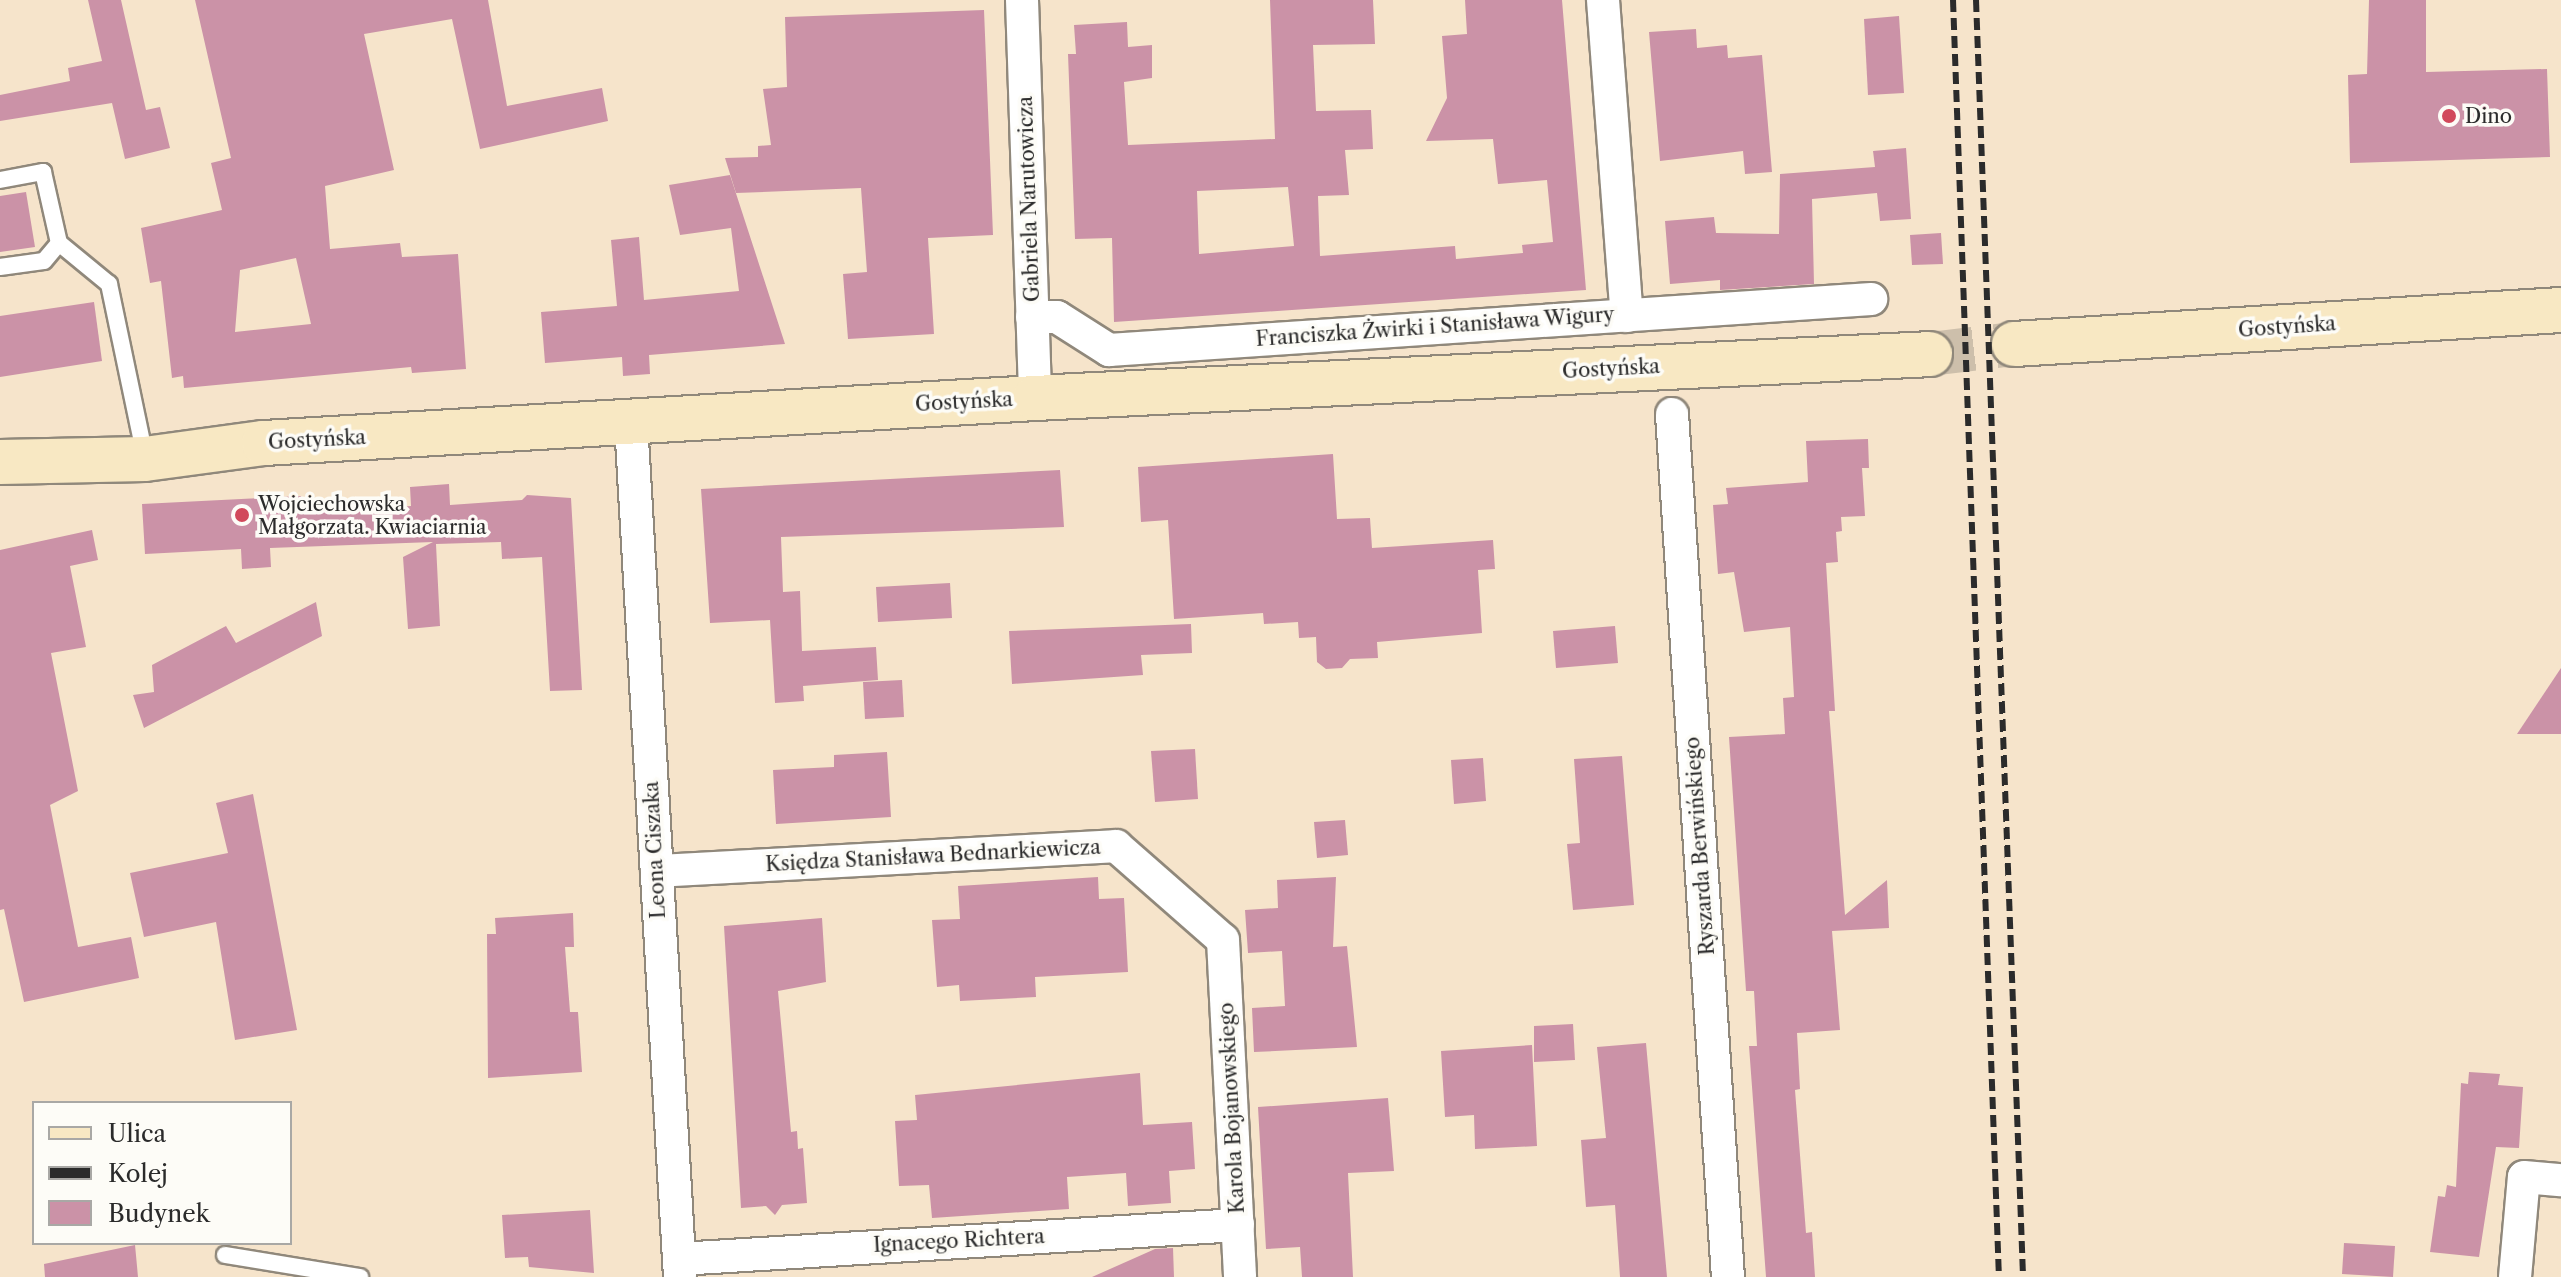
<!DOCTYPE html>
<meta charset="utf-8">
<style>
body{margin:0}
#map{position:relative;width:2561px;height:1277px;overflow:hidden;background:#f6e4cb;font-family:"Libre Caslon Text",serif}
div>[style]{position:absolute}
.building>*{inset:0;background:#cb92a7}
.secondary-tunnel>*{height:44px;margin-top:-22px;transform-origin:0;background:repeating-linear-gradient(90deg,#cdbfab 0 44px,transparent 0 66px)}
.roads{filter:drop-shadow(2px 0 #90887b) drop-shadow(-2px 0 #90887b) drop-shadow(0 2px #90887b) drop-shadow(0 -2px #90887b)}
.lane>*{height:16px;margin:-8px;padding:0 8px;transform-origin:8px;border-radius:8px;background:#fff}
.street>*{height:32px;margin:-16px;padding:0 16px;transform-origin:16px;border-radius:16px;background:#fff}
.secondary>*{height:44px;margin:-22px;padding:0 22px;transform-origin:22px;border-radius:22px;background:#f8e8c3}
.rail>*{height:6px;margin-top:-3px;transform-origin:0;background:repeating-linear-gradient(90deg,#2b2b2b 0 12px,transparent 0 18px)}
.dots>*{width:22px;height:22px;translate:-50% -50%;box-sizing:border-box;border:4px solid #fdfcf7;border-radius:50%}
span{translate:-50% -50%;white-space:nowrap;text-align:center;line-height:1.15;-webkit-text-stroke:7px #fdfcf7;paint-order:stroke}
.poi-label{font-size:20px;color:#2b2b2b}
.left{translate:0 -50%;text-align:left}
.street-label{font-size:20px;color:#2b2b2b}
.legend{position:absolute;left:32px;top:1101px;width:260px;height:144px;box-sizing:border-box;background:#fdfcf7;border:2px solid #a9a8a5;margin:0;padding:10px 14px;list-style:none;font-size:24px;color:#2b2b2b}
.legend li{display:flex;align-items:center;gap:16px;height:40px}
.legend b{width:40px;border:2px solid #a9a8a5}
</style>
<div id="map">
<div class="building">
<div style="clip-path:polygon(88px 0,121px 0,146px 110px,160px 107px,170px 148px,125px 159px,112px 103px,0 121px,0 95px,70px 81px,68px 68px,102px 61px)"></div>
<div style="clip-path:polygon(evenodd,195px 0,488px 0,507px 106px,602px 88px,608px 121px,480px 149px,452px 19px,364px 34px,394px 170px,325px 186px,330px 249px,400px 243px,402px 257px,458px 254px,466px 369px,412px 373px,411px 367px,184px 388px,183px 376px,172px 378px,161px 281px,150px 283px,141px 228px,222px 210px,211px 163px,231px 158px,195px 0,296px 258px,311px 324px,235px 332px,240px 270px,296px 258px)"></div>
<div style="clip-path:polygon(evenodd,1270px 0,1373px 0,1375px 44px,1313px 45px,1316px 111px,1371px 110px,1373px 149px,1345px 150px,1349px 195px,1318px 196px,1320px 256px,1455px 246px,1456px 259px,1523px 253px,1522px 245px,1553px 242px,1547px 180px,1498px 184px,1493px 139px,1426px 141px,1447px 98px,1442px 36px,1467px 34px,1465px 0,1562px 0,1586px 290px,1114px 322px,1112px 238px,1075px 239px,1068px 54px,1076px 54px,1074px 25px,1127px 22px,1128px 47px,1152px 45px,1152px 78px,1124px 82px,1128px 145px,1275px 139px,1270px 0,1288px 187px,1294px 246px,1199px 254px,1197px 191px,1288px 187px)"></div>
<div style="clip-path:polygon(2369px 0,2426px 0,2426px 72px,2547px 69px,2550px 157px,2350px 163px,2348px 75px,2367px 74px)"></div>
<div style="clip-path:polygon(984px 10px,993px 235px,928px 238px,934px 334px,848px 339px,843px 274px,867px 272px,861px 188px,736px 193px,725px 158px,758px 157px,758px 146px,771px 145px,763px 89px,787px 87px,785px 17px)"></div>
<div style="clip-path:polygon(1899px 16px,1904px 93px,1868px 95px,1864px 19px)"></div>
<div style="clip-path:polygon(1696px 29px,1697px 48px,1727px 45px,1728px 58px,1762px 55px,1772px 172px,1745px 174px,1743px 151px,1660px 161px,1649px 32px)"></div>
<div style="clip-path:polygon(1906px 148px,1911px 219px,1880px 221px,1877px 193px,1812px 199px,1814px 284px,1720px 290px,1720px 280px,1670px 284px,1665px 221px,1714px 217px,1716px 233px,1779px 234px,1780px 174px,1875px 167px,1873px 151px)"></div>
<div style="clip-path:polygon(730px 175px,785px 344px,649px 355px,650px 374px,623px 376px,622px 357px,545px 363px,541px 312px,617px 306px,611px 240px,639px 237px,644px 300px,739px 291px,731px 228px,680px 235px,669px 185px)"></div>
<div style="clip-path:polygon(26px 192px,35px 247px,0 252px,0 196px)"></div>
<div style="clip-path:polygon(1941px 233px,1943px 264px,1912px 265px,1910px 235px)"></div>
<div style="clip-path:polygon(94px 302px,102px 361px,0 377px,0 316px)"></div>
<div style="clip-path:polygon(1868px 439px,1869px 468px,1862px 468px,1865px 516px,1841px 517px,1842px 531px,1836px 532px,1838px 562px,1826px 563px,1835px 711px,1829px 711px,1845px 915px,1887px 880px,1889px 928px,1832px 931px,1840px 1030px,1797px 1033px,1800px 1089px,1795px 1090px,1806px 1233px,1812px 1232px,1815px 1277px,1766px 1277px,1749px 1046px,1757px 1046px,1754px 991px,1746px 991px,1729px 737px,1785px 734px,1783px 698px,1794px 697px,1790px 627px,1744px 632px,1734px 572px,1718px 574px,1713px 505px,1728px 504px,1726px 488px,1808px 482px,1806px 441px)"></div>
<div style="clip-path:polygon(1333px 454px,1337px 519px,1370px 518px,1372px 548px,1493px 540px,1495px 569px,1478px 570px,1482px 633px,1377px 642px,1378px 658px,1350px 659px,1342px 668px,1326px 669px,1317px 662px,1316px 637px,1299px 638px,1298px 622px,1264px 624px,1263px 613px,1174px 619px,1168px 520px,1141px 522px,1138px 467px)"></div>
<div style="clip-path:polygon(1060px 470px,1064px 527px,781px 537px,783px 592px,800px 591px,802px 651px,876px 647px,878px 680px,803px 686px,804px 701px,775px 703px,770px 620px,710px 623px,701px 489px)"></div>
<div style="clip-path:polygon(449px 484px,450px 505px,522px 500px,527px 495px,571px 498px,582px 690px,550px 691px,542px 557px,502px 559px,501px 542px,436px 544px,440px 626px,408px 629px,403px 557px,433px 542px,270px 548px,271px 567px,242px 569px,241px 549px,145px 554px,142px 504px,301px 496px,303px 513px,411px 506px,410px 487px)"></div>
<div style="clip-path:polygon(92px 530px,98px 560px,70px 566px,86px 647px,51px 653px,78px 791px,50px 805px,78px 947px,131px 937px,139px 978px,24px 1002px,4px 909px,0 910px,0 550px)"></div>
<div style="clip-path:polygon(950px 583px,952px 618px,878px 622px,876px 587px)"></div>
<div style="clip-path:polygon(316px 602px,322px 636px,144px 728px,133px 695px,154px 692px,152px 665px,226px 626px,236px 643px)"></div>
<div style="clip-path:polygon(1191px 624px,1192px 653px,1141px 655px,1143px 675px,1012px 684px,1009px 631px)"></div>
<div style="clip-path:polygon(1615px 626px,1618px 663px,1556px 668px,1553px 631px)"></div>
<div style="clip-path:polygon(2561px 668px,2561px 734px,2517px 734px)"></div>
<div style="clip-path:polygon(902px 680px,904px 717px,865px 719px,863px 682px)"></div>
<div style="clip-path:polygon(1195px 749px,1198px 799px,1155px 802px,1151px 751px)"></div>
<div style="clip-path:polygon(887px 752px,891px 817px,776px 824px,773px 770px,834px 767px,834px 755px)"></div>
<div style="clip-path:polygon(1622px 756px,1634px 905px,1573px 910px,1567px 844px,1580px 843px,1574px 759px)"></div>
<div style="clip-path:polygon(1483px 758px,1486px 801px,1454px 804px,1451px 760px)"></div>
<div style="clip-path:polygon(253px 794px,297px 1030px,235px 1040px,216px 922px,144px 937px,130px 873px,228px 853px,216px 803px)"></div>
<div style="clip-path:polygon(1345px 820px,1348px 855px,1317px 858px,1314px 822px)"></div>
<div style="clip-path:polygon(1098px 877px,1099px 899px,1124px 898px,1128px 972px,1035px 977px,1036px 997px,960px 1001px,959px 985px,937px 987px,932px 920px,960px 919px,958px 886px)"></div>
<div style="clip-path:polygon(1336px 877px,1333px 947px,1347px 946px,1357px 1047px,1254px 1052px,1252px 1008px,1285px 1006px,1282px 951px,1248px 953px,1245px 910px,1278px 908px,1277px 880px)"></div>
<div style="clip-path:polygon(573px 913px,574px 947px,565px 947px,570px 1012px,578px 1012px,582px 1072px,488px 1078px,487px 934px,496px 934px,495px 918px)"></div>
<div style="clip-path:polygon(822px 918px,826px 982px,778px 991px,791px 1132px,797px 1131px,798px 1149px,803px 1148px,807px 1203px,782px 1205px,775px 1215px,766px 1206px,741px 1208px,724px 926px)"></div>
<div style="clip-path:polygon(1573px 1024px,1575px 1060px,1534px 1062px,1534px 1026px)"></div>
<div style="clip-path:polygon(1646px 1043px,1667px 1277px,1620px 1277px,1615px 1205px,1586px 1207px,1581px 1140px,1606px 1138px,1597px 1047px)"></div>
<div style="clip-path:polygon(1532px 1045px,1537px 1146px,1475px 1149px,1474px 1115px,1445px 1117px,1441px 1051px)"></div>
<div style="clip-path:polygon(2469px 1072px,2500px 1074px,2498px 1085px,2523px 1087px,2519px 1148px,2496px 1147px,2479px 1257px,2430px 1252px,2438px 1196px,2445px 1197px,2447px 1185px,2456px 1187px,2461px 1083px,2468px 1084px)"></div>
<div style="clip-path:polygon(1140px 1073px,1143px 1125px,1192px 1122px,1195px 1169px,1169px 1171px,1171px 1203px,1128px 1206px,1126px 1173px,1067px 1177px,1069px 1209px,932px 1218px,929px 1185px,899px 1186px,895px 1121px,917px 1120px,915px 1095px)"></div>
<div style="clip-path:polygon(1388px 1098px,1394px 1171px,1348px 1173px,1353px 1277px,1302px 1277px,1300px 1247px,1266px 1249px,1258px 1107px)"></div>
<div style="clip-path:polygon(590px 1210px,594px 1273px,529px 1267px,528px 1257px,505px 1258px,502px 1215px)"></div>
<div style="clip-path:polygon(2344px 1243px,2395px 1246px,2393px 1277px,2342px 1274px)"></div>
<div style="clip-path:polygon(135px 1245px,138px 1277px,45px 1277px,44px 1264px)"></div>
<div style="clip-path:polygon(1173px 1248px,1174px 1277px,1092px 1277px,1155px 1249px)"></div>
</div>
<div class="secondary-tunnel">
<div style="left:1930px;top:354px;width:85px;rotate:-6.8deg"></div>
</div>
<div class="roads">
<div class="lane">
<div style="left:0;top:180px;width:44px;rotate:-10.5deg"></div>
<div style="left:43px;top:172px;width:73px;rotate:77.3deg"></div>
<div style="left:59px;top:243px;width:65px;rotate:39.4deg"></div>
<div style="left:109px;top:284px;width:177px;rotate:78.2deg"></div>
<div style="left:0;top:267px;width:44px;rotate:-7.8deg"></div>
<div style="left:44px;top:261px;width:23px;rotate:-50deg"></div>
<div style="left:225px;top:1255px;width:137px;rotate:9.3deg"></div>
</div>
<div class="street">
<div style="left:1022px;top:0;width:398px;rotate:88.1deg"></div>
<div style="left:1603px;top:0;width:317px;rotate:85.7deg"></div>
<div style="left:1032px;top:317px;width:25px"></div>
<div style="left:1057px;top:317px;width:62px;rotate:32.4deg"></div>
<div style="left:1109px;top:350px;width:764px;rotate:-3.83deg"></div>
<div style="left:1672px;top:414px;width:865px;rotate:86.29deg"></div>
<div style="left:631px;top:422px;width:856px;rotate:86.72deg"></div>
<div style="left:657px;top:871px;width:460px;rotate:-3.1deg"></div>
<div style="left:1116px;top:846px;width:142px;rotate:41.3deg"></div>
<div style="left:1223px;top:940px;width:337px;rotate:87.1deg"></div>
<div style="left:679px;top:1259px;width:560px;rotate:-3.48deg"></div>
<div style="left:2515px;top:1277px;width:100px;rotate:-84.9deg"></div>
<div style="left:2524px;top:1177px;width:37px;rotate:5deg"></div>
</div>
<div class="secondary">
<div style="left:2014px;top:344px;width:548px;rotate:-3.56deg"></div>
<div style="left:0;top:462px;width:145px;rotate:-1.2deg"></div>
<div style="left:145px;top:459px;width:120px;rotate:-7.7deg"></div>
<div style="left:264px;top:443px;width:772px;rotate:-3.34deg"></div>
<div style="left:1035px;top:398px;width:896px;rotate:-2.81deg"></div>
</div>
</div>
<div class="rail">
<div style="left:1953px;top:0;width:1278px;rotate:87.94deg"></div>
<div style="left:1976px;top:0;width:1278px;rotate:87.89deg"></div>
</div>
<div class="dots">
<div style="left:2449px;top:116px;background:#d1495b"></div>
<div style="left:242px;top:515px;background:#d1495b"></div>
</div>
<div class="poi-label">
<span class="left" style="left:2465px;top:116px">Dino</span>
<span class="left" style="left:258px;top:516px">Wojciechowska<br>Małgorzata. Kwiaciarnia</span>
</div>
<div class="street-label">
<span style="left:1029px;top:199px;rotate:-92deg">Gabriela Narutowicza</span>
<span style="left:1435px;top:327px;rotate:-4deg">Franciszka Żwirki i Stanisława Wigury</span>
<span style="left:2287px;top:327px;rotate:-4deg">Gostyńska</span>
<span style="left:1611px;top:369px;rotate:-3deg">Gostyńska</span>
<span style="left:964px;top:402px;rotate:-3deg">Gostyńska</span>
<span style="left:317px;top:440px;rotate:-3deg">Gostyńska</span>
<span style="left:1700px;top:846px;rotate:-94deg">Ryszarda Berwińskiego</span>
<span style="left:655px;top:850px;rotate:-93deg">Leona Ciszaka</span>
<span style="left:933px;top:856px;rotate:-3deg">Księdza Stanisława Bednarkiewicza</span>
<span style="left:1232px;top:1108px;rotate:-93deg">Karola Bojanowskiego</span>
<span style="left:959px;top:1241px;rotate:-3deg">Ignacego Richtera</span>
</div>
<ul class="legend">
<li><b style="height:10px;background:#f8e8c3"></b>Ulica</li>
<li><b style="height:10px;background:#2b2b2b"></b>Kolej</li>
<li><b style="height:22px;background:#cb92a7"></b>Budynek</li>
</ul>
</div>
